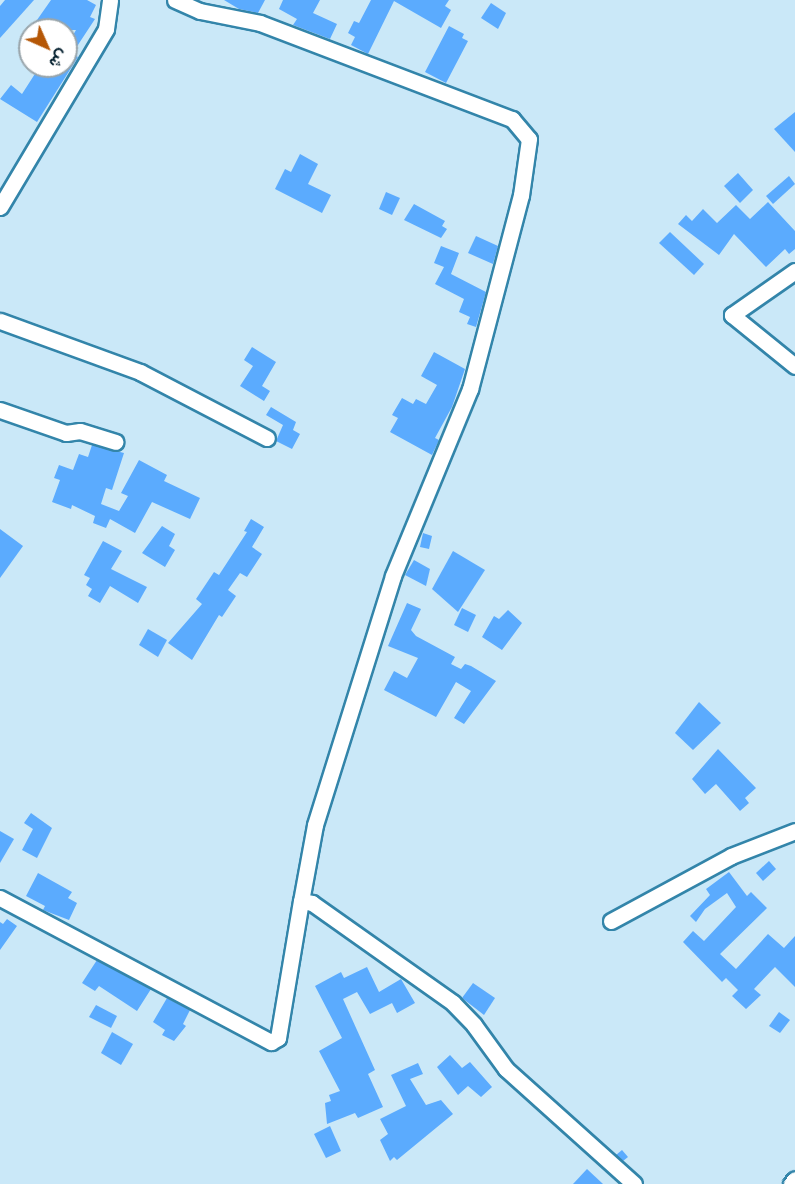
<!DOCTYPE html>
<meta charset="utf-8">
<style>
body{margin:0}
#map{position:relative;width:795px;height:1184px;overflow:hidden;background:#cae8f8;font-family:"Asap Condensed",Vazirmatn,sans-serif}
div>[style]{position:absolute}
.building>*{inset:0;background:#5babfe}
.roads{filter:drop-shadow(2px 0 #3385aa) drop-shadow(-2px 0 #3385aa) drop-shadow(0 2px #3385aa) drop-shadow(0 -2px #3385aa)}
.minor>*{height:15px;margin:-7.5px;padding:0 7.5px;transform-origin:7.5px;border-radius:7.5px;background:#fff}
span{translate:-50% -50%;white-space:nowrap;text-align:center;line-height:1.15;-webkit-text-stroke:6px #fff;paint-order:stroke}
.north{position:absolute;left:18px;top:18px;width:60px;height:60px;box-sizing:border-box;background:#fff;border:2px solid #99a5ab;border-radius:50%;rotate:135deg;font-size:16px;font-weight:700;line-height:24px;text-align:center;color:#001d2c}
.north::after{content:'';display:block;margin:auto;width:21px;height:27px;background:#b55706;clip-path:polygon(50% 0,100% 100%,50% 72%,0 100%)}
</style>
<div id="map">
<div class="building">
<div style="clip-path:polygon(5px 0,34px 0,0 38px,0 6px)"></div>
<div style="clip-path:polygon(51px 0,87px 0,96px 5px,90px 17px,95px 19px,72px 54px,78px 57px,37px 122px,0 99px,11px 85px,22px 94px,40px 66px,66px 66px,66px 47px,76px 30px,30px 30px)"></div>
<div style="clip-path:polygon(224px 0,265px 0,258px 13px,239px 9px)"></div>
<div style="clip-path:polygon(283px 0,320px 0,313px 13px,337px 24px,330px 39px,293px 25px,297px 19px,279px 9px)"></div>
<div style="clip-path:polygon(371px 0,449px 0,445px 6px,451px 10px,441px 28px,394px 1px,368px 54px,351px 45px,355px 37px,348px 33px,354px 21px,359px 23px)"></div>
<div style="clip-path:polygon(491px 3px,506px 13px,498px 29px,481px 18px)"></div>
<div style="clip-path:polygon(449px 26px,464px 34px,462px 38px,468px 41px,446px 83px,425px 72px)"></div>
<div style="clip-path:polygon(795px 112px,795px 152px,774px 129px)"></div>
<div style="clip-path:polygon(300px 154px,318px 164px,308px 184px,331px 195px,322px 213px,275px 189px,285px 169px,291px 172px)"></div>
<div style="clip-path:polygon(738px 173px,753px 190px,740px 203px,724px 186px)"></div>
<div style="clip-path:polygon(789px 176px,795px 184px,773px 204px,766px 196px)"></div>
<div style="clip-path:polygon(386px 192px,400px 198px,392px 215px,379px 209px)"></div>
<div style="clip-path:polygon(768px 202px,795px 231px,795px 249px,789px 254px,785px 249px,766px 267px,734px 234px,719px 255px,678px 224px,686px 215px,692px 221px,703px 209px,717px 223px,736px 205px,750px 219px)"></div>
<div style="clip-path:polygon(414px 204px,445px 221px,442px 226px,447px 229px,441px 238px,404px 220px)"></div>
<div style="clip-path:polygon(670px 232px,704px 264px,694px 275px,659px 243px)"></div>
<div style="clip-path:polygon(476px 236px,498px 246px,493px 264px,468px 253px)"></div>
<div style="clip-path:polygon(441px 246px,459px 253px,451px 274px,486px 292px,476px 327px,467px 324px,470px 317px,459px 312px,464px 299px,435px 284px,444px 267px,434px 263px)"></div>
<div style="clip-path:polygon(252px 347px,276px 362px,262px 386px,270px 391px,264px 401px,240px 386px,253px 366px,244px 360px)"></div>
<div style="clip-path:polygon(434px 352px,465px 369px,452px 407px,435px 438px,439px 440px,432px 455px,390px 432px,398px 418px,392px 415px,402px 398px,413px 404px,416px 399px,426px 404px,437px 385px,421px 376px)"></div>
<div style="clip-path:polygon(271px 407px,296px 422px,293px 430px,300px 434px,292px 449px,276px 441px,283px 425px,266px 415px)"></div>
<div style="clip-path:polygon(92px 445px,124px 453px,112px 490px,106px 488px,101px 504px,119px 511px,128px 496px,121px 493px,139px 460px,167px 475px,164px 481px,200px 498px,190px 519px,152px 502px,135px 533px,110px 519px,106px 528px,93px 523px,95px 516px,72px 505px,71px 509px,52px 502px,60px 480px,54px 478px,59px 465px,73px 470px,79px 454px,88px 457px)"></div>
<div style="clip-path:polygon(251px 519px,264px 527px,252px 547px,262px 554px,247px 577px,240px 573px,228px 590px,236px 596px,222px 617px,219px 615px,192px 660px,168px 643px,202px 604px,196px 599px,214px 572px,219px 575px,247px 532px,244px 531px)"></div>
<div style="clip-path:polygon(162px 526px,175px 534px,169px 546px,175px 550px,165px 567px,142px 553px)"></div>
<div style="clip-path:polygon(0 529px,23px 546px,0 578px)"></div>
<div style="clip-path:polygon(423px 533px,432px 536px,429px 549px,420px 547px)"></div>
<div style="clip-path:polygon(103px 541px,122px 551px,111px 569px,147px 587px,138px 603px,110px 586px,100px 603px,88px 596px,92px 589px,86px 585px,90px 578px,84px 575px)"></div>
<div style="clip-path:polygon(453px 551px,485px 570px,458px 612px,432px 589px)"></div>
<div style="clip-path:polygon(414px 560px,430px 569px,426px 586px,405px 575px)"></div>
<div style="clip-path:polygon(407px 603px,421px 609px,411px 630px,416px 636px,455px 657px,451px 664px,461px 669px,465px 664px,471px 666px,496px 681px,464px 724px,454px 718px,471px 691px,456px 682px,436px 717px,384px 690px,394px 671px,407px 678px,418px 658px,388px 646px)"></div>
<div style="clip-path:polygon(462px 608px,476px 615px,468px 632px,454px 625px)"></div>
<div style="clip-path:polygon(508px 610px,522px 623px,502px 650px,482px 637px,494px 616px,499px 619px)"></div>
<div style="clip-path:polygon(148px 629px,167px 640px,158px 657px,139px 645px)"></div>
<div style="clip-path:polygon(699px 702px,721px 723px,693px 750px,675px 733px)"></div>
<div style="clip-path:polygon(718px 749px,756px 788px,745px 798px,749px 803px,740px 811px,716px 784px,705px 794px,692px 779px)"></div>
<div style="clip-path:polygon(31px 813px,52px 828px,37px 858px,22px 850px,33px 829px,24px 823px)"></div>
<div style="clip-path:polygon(0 831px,14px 839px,0 863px)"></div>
<div style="clip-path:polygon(769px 861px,776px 869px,763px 881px,756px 873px)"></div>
<div style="clip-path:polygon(729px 872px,747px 896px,751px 892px,767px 908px,720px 954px,736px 969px,768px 934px,784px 948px,795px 936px,795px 987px,775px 967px,754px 989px,761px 995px,746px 1009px,732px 996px,738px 990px,726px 978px,722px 982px,683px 942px,693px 931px,704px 941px,736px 907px,727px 893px,705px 909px,696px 922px,690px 916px,710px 895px,706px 889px)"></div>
<div style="clip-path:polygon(38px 873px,72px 892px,68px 898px,77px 903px,69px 920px,43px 910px,45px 906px,26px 896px)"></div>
<div style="clip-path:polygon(7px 919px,17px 926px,0 950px,0 922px,3px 924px)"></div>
<div style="clip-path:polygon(97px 960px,151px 989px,137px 1011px,99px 986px,95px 991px,82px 983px)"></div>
<div style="clip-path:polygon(367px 967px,379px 992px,401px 979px,415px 1003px,397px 1013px,392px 1003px,370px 1014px,357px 992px,343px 999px,375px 1070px,368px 1074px,383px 1107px,358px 1118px,355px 1113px,327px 1124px,325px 1103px,331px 1101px,329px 1095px,340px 1091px,319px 1051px,342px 1038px,315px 986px,341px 972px,344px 978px)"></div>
<div style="clip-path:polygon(473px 983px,495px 998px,484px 1015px,462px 998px)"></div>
<div style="clip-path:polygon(167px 998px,190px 1010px,183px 1024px,186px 1026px,174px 1041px,162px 1035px,165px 1030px,153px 1022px)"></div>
<div style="clip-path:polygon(96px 1005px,117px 1016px,111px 1028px,89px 1017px)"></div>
<div style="clip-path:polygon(779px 1012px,790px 1020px,780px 1033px,769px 1026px)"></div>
<div style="clip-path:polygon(112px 1032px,133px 1044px,121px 1065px,101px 1053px)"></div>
<div style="clip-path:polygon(450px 1055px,462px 1068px,470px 1062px,492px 1087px,481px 1097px,468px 1086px,458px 1095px,437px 1067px)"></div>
<div style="clip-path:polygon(418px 1063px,423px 1074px,410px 1079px,426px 1105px,441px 1100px,453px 1114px,397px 1160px,394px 1157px,390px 1161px,380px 1140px,388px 1134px,380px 1119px,406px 1106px,391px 1075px)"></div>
<div style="clip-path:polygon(330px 1126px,341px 1151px,326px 1158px,314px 1134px)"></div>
<div style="clip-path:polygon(622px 1150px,628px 1157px,623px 1161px,616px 1155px)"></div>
<div style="clip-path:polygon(587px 1169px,603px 1184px,573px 1184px)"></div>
</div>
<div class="roads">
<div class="minor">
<div style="left:175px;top:0;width:27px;rotate:24deg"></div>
<div style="left:200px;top:11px;width:61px;rotate:11.3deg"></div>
<div style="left:260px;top:23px;width:270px;rotate:20.9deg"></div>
<div style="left:512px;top:119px;width:26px;rotate:50deg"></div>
<div style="left:529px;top:139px;width:57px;rotate:98.1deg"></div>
<div style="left:521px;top:195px;width:201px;rotate:104.7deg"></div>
<div style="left:470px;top:389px;width:202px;rotate:112.4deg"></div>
<div style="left:393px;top:576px;width:261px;rotate:107.4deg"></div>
<div style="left:315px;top:825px;width:77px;rotate:100.4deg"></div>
<div style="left:0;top:207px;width:207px;rotate:-59.2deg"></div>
<div style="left:106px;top:29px;width:29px;rotate:-82deg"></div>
<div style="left:795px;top:271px;width:77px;rotate:145.1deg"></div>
<div style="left:732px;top:315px;width:81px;rotate:39deg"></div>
<div style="left:0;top:321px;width:149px;rotate:20deg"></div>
<div style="left:140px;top:372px;width:143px;rotate:27.5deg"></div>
<div style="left:0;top:410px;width:70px;rotate:19.2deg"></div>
<div style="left:66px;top:433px;width:14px;rotate:-8deg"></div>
<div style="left:80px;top:431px;width:37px;rotate:17deg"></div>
<div style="left:0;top:898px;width:307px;rotate:28deg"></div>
<div style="left:271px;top:1042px;width:8px;rotate:-30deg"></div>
<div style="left:278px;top:1038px;width:139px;rotate:-80.5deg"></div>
<div style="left:301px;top:901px;width:11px;rotate:10deg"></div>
<div style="left:312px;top:903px;width:173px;rotate:35.3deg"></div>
<div style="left:453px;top:1003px;width:30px;rotate:46deg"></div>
<div style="left:474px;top:1025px;width:54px;rotate:54deg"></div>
<div style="left:506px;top:1069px;width:172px;rotate:41.9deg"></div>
<div style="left:611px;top:921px;width:136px;rotate:-28.4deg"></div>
<div style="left:731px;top:856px;width:69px;rotate:-21.3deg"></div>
<div style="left:791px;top:1184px;width:6px;rotate:-51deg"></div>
</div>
</div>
<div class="north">ش</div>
</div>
